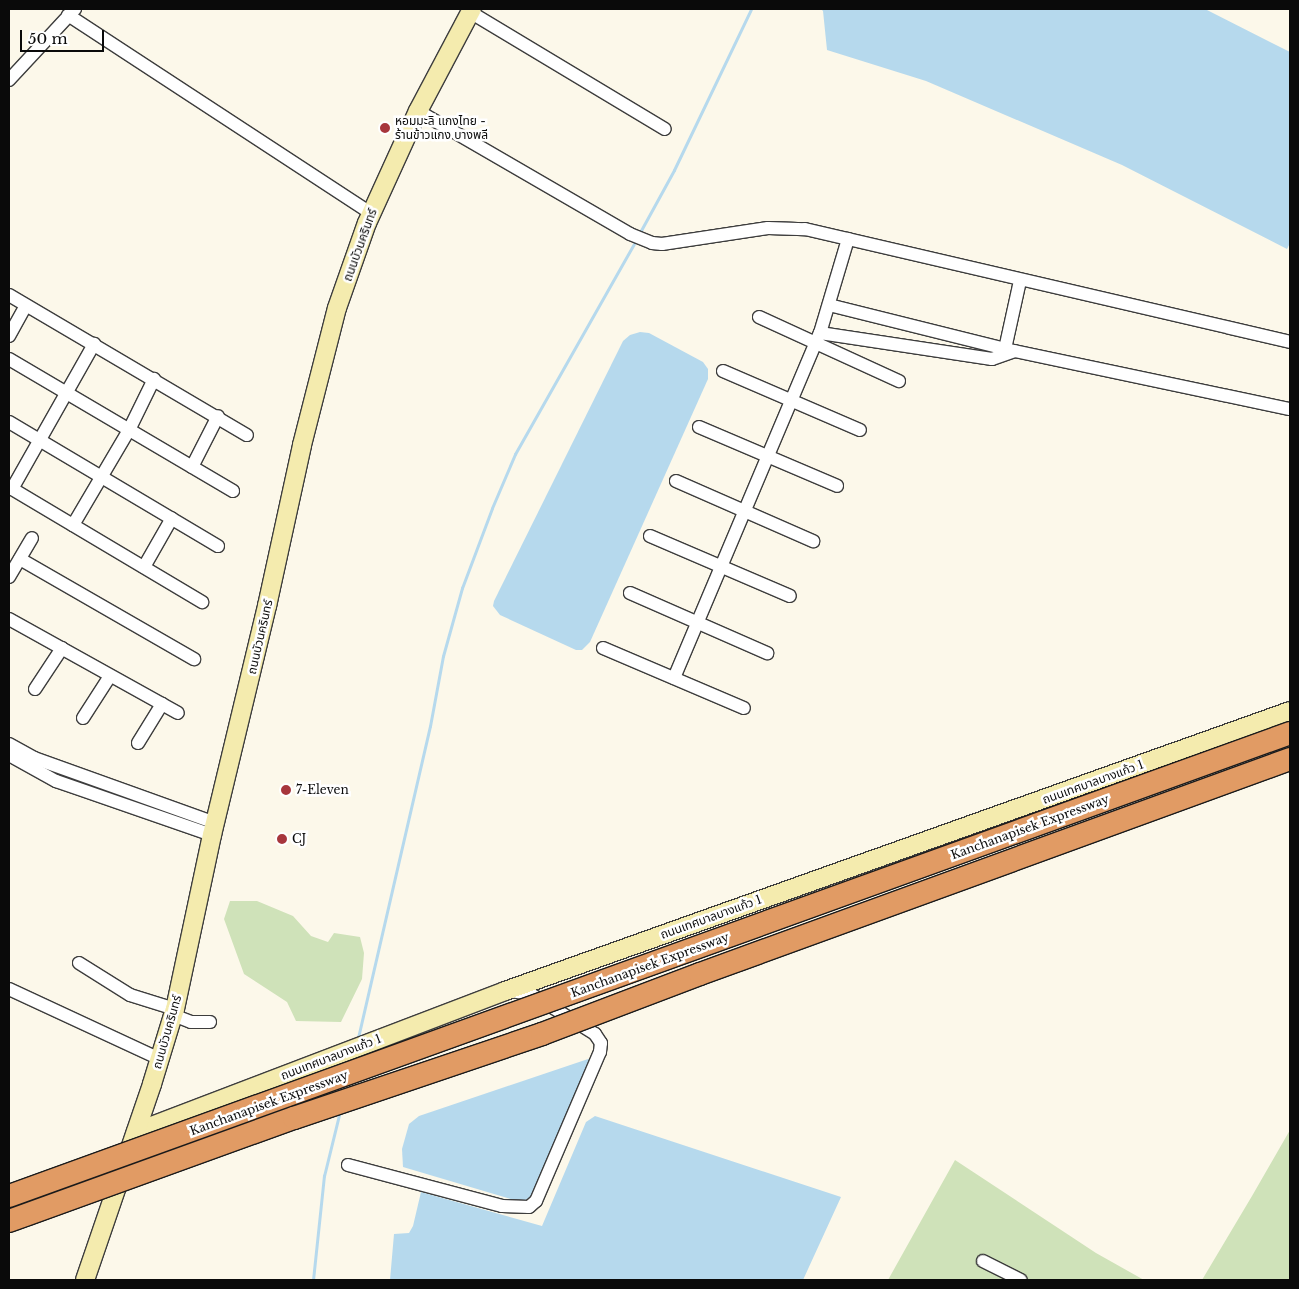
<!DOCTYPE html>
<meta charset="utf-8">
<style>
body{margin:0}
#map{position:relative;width:1299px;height:1289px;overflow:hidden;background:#fcf8ea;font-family:"Libre Baskerville","Noto Sans Thai",serif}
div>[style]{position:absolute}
.green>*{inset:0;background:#cfe2b9}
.water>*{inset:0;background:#b6d9ed}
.stream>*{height:3px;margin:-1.5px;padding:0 1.5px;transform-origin:1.5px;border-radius:1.5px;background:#b6d9ed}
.roads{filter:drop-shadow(1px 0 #3d3d3d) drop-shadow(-1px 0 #3d3d3d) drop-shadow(0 1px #3d3d3d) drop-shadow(0 -1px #3d3d3d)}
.street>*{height:12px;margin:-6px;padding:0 6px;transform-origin:6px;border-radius:6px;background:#fff}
.secondary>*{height:18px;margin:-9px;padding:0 9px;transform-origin:9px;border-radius:9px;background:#f4ebae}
.bridges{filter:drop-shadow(1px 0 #1b1b1b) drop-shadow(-1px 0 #1b1b1b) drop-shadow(0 1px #1b1b1b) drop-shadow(0 -1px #1b1b1b)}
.highway-bridge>*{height:22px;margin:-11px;padding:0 11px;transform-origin:11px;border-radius:11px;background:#e19b64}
.dots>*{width:14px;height:14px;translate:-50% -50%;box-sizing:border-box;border:2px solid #fff;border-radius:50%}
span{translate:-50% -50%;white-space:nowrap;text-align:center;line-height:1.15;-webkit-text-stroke:5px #fff;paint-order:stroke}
.poi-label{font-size:12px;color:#0a0a0a}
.left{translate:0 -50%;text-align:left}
.street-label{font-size:12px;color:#0a0a0a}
.frame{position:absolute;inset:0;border:10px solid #0a0a0a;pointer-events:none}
.scale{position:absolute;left:20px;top:30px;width:84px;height:22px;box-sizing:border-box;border:2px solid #0a0a0a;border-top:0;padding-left:6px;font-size:15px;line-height:18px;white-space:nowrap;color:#0a0a0a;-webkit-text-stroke:4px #fff;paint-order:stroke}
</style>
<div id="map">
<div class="green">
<div style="clip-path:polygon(230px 901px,257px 901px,293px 916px,311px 936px,328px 942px,334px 933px,360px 937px,364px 953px,362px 979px,341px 1022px,296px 1021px,287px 1002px,244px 974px,224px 919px)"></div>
<div style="clip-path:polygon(1290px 1130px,1290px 1280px,1202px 1280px,1252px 1196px)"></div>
<div style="clip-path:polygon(955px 1160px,1096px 1253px,1144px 1280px,888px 1280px)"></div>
</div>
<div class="water">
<div style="clip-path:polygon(821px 9px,1205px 9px,1290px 52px,1290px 243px,1287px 249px,1122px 165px,926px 81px,827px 50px,823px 11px)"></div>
<div style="clip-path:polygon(640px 332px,649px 333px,703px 362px,708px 369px,708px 379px,590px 642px,582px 650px,576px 650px,500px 615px,493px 606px,494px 601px,623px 341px,630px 335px)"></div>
<div style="clip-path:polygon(594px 1057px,534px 1196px,521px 1202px,403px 1167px,402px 1149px,409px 1124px,419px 1116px)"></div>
<div style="clip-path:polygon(595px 1116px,841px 1197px,803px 1280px,390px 1280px,394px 1234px,409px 1233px,413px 1226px,421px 1192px,542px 1226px,586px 1122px)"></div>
</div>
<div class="stream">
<div style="left:639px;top:234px;width:73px;rotate:-61.3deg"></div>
<div style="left:674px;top:170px;width:178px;rotate:-64.4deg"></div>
<div style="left:357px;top:1042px;width:324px;rotate:-77deg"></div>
<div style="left:430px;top:726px;width:71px;rotate:-79.5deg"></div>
<div style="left:443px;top:656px;width:71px;rotate:-74.4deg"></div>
<div style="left:462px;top:588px;width:85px;rotate:-69.4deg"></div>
<div style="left:492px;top:508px;width:59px;rotate:-66.9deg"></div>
<div style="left:515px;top:454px;width:246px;rotate:-60.5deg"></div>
<div style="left:313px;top:1280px;width:105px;rotate:-84deg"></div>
<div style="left:324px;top:1176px;width:67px;rotate:-76.2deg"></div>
</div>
<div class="roads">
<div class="street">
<div style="left:470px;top:12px;width:227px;rotate:31deg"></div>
<div style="left:68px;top:15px;width:362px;rotate:33.2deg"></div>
<div style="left:9px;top:80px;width:97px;rotate:-47.1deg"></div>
<div style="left:418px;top:111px;width:245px;rotate:30.1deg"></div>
<div style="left:630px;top:234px;width:24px;rotate:22deg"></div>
<div style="left:652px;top:243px;width:10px;rotate:6deg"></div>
<div style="left:662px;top:244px;width:107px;rotate:-8.6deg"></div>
<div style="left:768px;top:228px;width:37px;rotate:2deg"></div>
<div style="left:805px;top:229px;width:498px;rotate:13.1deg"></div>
<div style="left:9px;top:295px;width:276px;rotate:30.5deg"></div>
<div style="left:829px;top:305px;width:181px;rotate:14deg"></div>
<div style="left:1005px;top:349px;width:291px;rotate:11.9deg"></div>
<div style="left:759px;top:317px;width:154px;rotate:24.6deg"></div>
<div style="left:820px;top:333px;width:174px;rotate:8.6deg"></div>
<div style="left:992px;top:359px;width:24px;rotate:-19deg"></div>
<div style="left:9px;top:336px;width:35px;rotate:-61deg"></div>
<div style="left:1005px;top:349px;width:70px;rotate:-77.6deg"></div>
<div style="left:9px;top:359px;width:260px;rotate:30.5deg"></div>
<div style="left:723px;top:371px;width:149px;rotate:23.3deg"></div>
<div style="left:9px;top:422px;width:243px;rotate:30.7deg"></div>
<div style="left:699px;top:427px;width:150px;rotate:23.1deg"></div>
<div style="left:192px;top:467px;width:57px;rotate:-63deg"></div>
<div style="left:676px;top:481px;width:150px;rotate:23.7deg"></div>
<div style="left:9px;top:487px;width:225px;rotate:30.8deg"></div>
<div style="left:12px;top:489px;width:167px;rotate:-60.5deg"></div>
<div style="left:73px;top:525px;width:110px;rotate:-59.5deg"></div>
<div style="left:129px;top:430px;width:57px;rotate:-63.9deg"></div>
<div style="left:650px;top:536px;width:152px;rotate:23.2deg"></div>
<div style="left:20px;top:559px;width:201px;rotate:29.9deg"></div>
<div style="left:144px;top:567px;width:56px;rotate:-60.3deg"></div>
<div style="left:9px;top:577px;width:45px;rotate:-59.5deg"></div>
<div style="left:630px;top:593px;width:150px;rotate:23.7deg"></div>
<div style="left:9px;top:619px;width:193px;rotate:29.1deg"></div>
<div style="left:603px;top:648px;width:153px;rotate:23.1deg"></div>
<div style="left:674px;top:678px;width:375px;rotate:-67.1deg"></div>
<div style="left:820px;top:333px;width:98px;rotate:-73.4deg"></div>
<div style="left:35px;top:689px;width:49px;rotate:-56.6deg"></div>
<div style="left:83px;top:718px;width:50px;rotate:-57.3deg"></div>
<div style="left:138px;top:743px;width:46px;rotate:-58.4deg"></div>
<div style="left:9px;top:744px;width:29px;rotate:29deg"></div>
<div style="left:34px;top:758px;width:193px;rotate:19.7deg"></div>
<div style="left:9px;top:755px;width:54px;rotate:29deg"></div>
<div style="left:56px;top:781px;width:165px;rotate:19.1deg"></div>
<div style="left:79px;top:963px;width:60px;rotate:32.1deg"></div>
<div style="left:130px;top:995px;width:47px;rotate:17.3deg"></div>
<div style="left:9px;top:989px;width:166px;rotate:24.9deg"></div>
<div style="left:173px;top:1015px;width:19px;rotate:21deg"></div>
<div style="left:191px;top:1022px;width:19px"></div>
<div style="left:348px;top:1165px;width:159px;rotate:14.9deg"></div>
<div style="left:502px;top:1206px;width:27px;rotate:2deg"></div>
<div style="left:529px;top:1207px;width:9px;rotate:-41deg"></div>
<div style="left:536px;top:1201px;width:162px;rotate:-66.8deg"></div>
<div style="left:600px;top:1052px;width:9px;rotate:-84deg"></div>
<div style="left:601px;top:1043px;width:11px;rotate:-124deg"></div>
<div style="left:595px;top:1034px;width:75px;rotate:-148deg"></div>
<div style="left:531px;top:994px;width:21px;rotate:-172deg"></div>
<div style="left:983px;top:1261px;width:42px;rotate:26.6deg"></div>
</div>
<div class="secondary">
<div style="left:136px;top:1132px;width:395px;rotate:-20.9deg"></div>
<div style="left:505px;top:991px;width:833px;rotate:-19.63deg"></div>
<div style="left:85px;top:1280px;width:207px;rotate:-71.1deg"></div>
<div style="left:152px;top:1084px;width:78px;rotate:-73deg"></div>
<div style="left:175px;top:1009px;width:178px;rotate:-78deg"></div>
<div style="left:212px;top:835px;width:236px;rotate:-76.5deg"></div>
<div style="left:267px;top:606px;width:165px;rotate:-77.7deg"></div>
<div style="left:302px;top:445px;width:141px;rotate:-75.7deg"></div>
<div style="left:337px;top:308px;width:90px;rotate:-70.6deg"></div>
<div style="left:367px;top:223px;width:123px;rotate:-65.5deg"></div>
<div style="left:418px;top:111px;width:115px;rotate:-62.1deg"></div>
</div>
</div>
<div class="bridges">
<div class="highway-bridge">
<div style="left:9px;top:1196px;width:1362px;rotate:-19.87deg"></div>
<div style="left:9px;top:1221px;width:303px;rotate:-19.9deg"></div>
<div style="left:294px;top:1118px;width:262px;rotate:-18.7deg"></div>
<div style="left:542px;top:1034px;width:169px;rotate:-20.8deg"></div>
<div style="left:700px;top:974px;width:628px;rotate:-20.02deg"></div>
</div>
</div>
<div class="dots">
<div style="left:385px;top:128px;background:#a7363c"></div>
<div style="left:286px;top:790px;background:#a7363c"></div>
<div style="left:282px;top:839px;background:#a7363c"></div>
</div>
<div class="poi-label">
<span class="left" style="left:395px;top:128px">หอมมะลิ เเกงไทย -<br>ร้านข้าวแกง บางพลี</span>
<span class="left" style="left:296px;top:790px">7-Eleven</span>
<span class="left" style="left:292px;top:839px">CJ</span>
</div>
<div class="street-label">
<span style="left:360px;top:245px;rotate:-70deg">ถนนบัวนครินทร์</span>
<span style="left:260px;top:637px;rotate:-77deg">ถนนบัวนครินทร์</span>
<span style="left:1093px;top:782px;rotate:-20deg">ถนนเทศบาลบางแก้ว 1</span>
<span style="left:1030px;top:827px;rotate:-20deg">Kanchanapisek Expressway</span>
<span style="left:711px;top:917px;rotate:-20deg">ถนนเทศบาลบางแก้ว 1</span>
<span style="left:650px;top:965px;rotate:-20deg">Kanchanapisek Expressway</span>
<span style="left:167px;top:1032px;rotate:-74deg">ถนนบัวนครินทร์</span>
<span style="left:331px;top:1057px;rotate:-21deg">ถนนเทศบาลบางแก้ว 1</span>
<span style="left:269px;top:1103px;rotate:-20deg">Kanchanapisek Expressway</span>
</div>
<div class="frame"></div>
<div class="scale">50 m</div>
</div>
